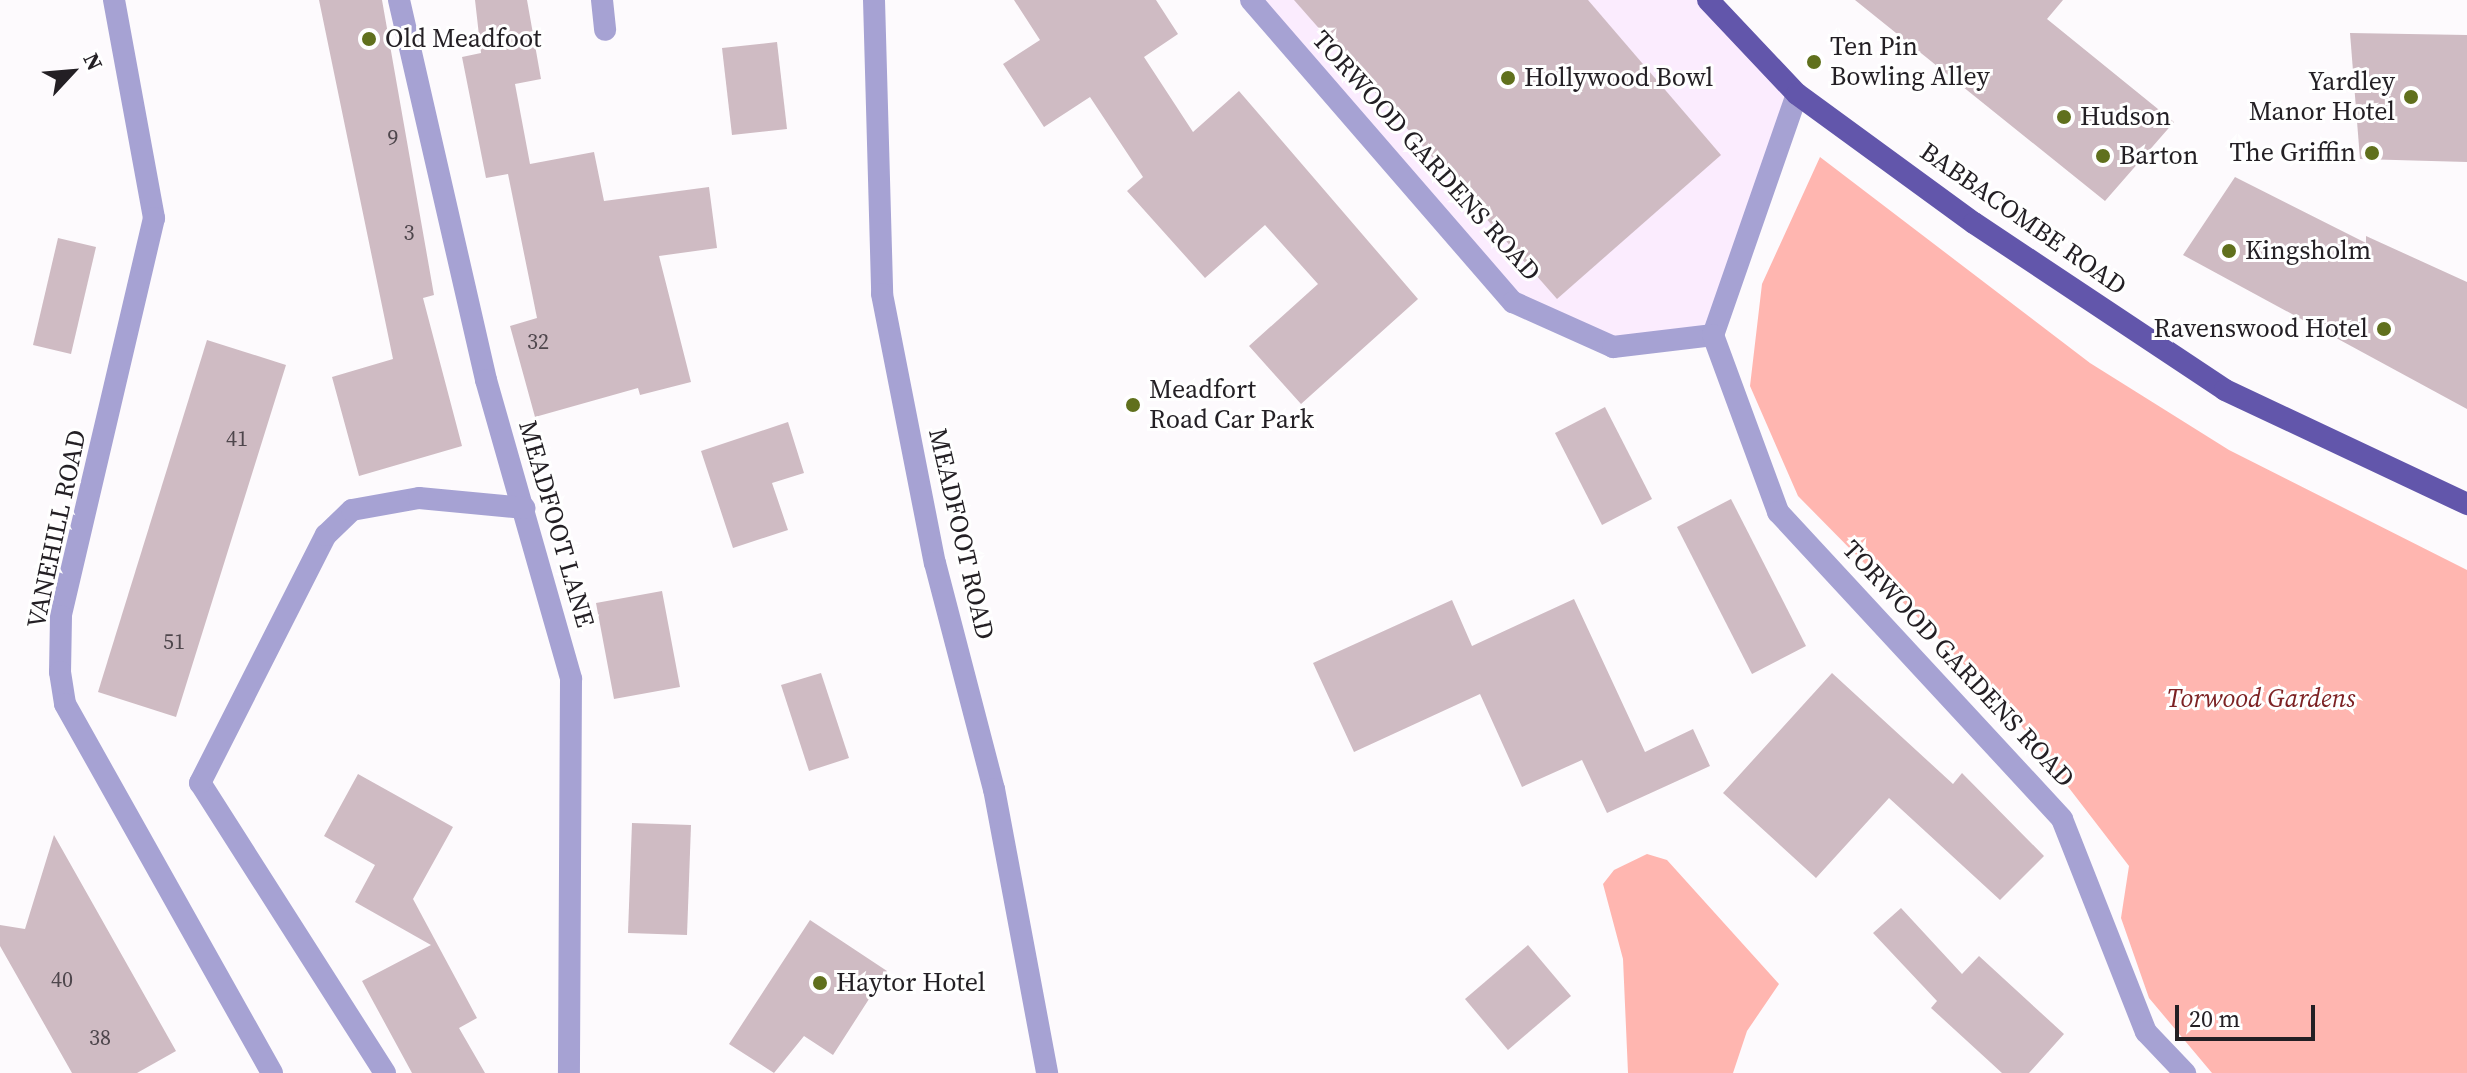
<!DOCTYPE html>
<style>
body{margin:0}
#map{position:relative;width:2467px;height:1073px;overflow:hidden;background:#fdfafd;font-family:"Source Serif 4",serif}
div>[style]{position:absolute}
.built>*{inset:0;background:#fbecfe}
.green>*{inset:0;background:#ffb6b0}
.building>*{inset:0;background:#cfbbc3}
.minor>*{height:22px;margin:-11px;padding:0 11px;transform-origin:11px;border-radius:11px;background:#a6a2d3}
.tertiary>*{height:22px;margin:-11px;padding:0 11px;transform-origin:11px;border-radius:11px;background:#a6a2d3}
.primary>*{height:22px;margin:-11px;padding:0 11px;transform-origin:11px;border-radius:11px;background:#6256ab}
.dots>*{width:22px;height:22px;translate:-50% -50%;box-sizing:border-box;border:4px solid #fff;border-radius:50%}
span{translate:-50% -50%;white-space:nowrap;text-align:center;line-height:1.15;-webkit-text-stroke:6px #fff;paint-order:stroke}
.number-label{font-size:22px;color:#4e464c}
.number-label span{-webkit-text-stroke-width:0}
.poi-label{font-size:26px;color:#231f24}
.left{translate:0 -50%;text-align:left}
.right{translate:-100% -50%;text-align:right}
.street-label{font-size:26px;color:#231f24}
.park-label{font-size:26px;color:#7d2224;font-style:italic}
.north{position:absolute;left:32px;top:32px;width:80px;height:80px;-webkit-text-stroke:6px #fff;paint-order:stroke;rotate:64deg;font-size:22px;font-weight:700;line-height:32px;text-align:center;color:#231f24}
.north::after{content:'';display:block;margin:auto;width:28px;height:36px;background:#231f24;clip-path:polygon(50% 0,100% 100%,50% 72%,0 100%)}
.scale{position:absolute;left:2175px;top:1005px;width:140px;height:36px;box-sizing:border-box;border:4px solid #231f24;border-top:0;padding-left:10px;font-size:24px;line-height:28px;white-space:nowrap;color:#231f24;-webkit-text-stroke:6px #fff;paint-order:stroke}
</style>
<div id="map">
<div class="built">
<div style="clip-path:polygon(1251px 0,1708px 0,1797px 94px,1713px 335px,1613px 347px,1513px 302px)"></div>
</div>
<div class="green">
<div style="clip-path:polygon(1820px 157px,2090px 363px,2229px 450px,2467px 570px,2467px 1073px,2212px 1073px,2149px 998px,2121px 918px,2129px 866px,2009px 710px,1798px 496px,1750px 386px,1762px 284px)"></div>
<div style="clip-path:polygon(1647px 854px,1667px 860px,1779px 984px,1747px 1031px,1733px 1073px,1628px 1073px,1623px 959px,1603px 884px,1614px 870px)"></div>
</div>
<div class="building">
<div style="clip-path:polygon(319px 0,382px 0,434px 295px,423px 298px,462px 446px,359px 476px,332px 377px,393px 359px)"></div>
<div style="clip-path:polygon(475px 0,527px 0,541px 79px,515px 84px,530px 164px,594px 152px,604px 201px,709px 187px,717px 248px,659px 256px,691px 382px,640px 395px,638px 388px,535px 417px,510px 326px,537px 318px,508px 174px,486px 178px,462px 57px,481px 53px)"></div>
<div style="clip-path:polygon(1014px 0,1156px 0,1178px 34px,1144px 57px,1193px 132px,1239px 91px,1418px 299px,1301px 404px,1249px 346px,1318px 284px,1265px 225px,1205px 278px,1127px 191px,1143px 177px,1090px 97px,1044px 127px,1003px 64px,1040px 40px)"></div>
<div style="clip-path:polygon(1294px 0,1588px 0,1721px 155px,1557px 299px)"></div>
<div style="clip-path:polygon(1855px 0,2063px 0,2047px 19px,2174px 122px,2105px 201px)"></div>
<div style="clip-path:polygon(2350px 33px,2467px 35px,2467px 162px,2360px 159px)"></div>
<div style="clip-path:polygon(777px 42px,787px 129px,732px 135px,722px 48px)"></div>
<div style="clip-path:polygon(2235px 177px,2366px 243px,2366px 236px,2467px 282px,2467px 409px,2183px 255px)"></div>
<div style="clip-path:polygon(58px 238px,96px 247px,71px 354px,33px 345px)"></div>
<div style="clip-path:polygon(207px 340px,286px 365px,176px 717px,98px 692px)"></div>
<div style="clip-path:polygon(1605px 407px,1652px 499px,1602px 525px,1555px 433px)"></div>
<div style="clip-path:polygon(788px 422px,804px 473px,772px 483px,788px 530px,733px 548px,701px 451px)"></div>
<div style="clip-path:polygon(1731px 499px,1806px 646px,1752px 674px,1677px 527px)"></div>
<div style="clip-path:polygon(662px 591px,680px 687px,614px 699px,596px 603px)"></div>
<div style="clip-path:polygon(1574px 599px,1645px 752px,1693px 729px,1710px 766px,1607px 813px,1582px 760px,1522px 787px,1480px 694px,1354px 752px,1313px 663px,1452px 600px,1472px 646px)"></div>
<div style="clip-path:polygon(821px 673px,849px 758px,809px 771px,781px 685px)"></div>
<div style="clip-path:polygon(1832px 673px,1953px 784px,1962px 773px,2044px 856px,2000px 900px,1889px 798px,1816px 878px,1723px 793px)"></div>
<div style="clip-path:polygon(358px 774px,453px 827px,413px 899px,477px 1018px,459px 1028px,485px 1073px,412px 1073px,362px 981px,431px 945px,355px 902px,375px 865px,324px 836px)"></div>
<div style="clip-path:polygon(632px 823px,691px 825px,687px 935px,628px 933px)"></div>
<div style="clip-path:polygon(54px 835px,176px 1051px,137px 1073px,72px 1073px,0 946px,0 925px,25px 929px)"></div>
<div style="clip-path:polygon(1901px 908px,1962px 974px,1979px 956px,2064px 1034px,2029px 1073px,2002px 1073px,1931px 1008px,1937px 1001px,1873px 933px)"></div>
<div style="clip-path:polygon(810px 920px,887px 971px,833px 1055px,804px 1036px,774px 1073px,729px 1044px)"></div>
<div style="clip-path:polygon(1528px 945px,1571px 996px,1508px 1050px,1465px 999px)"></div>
</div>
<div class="minor">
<div style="left:114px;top:0;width:222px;rotate:79.6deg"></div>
<div style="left:154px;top:218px;width:409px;rotate:103.2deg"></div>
<div style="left:61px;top:616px;width:56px;rotate:91deg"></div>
<div style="left:60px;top:672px;width:32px;rotate:81deg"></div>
<div style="left:65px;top:704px;width:423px;rotate:60.7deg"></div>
<div style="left:399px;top:0;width:390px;rotate:77.1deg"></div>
<div style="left:486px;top:380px;width:311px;rotate:74.1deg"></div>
<div style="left:571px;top:679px;width:394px;rotate:90.3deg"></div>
<div style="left:602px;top:0;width:30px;rotate:84deg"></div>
<div style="left:1251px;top:0;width:400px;rotate:49.1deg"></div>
<div style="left:1513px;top:302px;width:110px;rotate:24.2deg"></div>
<div style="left:1613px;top:347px;width:101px;rotate:-6.8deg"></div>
<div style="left:1797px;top:94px;width:255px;rotate:109.2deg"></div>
<div style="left:1713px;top:335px;width:189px;rotate:69.8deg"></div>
<div style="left:1778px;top:512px;width:418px;rotate:47.2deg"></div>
<div style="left:2062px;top:819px;width:229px;rotate:68.5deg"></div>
<div style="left:2146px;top:1032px;width:57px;rotate:46.4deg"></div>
<div style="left:385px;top:1073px;width:344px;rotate:-122.5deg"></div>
<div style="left:200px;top:783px;width:278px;rotate:-63.1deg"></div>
<div style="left:326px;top:535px;width:36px;rotate:-44deg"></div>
<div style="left:352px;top:510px;width:68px;rotate:-10.2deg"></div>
<div style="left:419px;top:498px;width:106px;rotate:5.4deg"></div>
</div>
<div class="tertiary">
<div style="left:874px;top:0;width:294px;rotate:88.4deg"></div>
<div style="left:882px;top:294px;width:274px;rotate:78.9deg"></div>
<div style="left:935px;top:563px;width:234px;rotate:75.4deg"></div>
<div style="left:994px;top:789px;width:289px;rotate:79.4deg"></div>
</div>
<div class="primary">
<div style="left:1708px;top:0;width:129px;rotate:46.6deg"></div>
<div style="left:1797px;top:94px;width:219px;rotate:36.1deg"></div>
<div style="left:1974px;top:223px;width:301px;rotate:33.6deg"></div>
<div style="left:2225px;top:390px;width:268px;rotate:25.2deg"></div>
</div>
<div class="dots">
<div style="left:369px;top:39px;background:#60701d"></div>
<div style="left:1814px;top:62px;background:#60701d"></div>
<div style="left:1508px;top:78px;background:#60701d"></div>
<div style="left:2411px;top:97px;background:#60701d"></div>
<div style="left:2064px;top:117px;background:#60701d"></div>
<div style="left:2372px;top:153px;background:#60701d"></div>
<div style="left:2103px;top:156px;background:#60701d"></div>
<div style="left:2229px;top:251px;background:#60701d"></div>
<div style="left:2384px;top:329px;background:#60701d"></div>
<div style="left:1133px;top:405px;background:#60701d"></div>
<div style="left:820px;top:983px;background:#60701d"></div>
</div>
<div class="number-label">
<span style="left:393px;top:138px">9</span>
<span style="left:409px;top:233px">3</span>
<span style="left:538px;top:342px">32</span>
<span style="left:237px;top:439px">41</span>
<span style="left:174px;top:642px">51</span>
<span style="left:62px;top:980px">40</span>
<span style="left:100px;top:1038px">38</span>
</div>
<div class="poi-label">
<span class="left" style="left:385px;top:39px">Old Meadfoot</span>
<span class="left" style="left:1830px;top:62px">Ten Pin<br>Bowling Alley</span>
<span class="left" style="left:1524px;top:78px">Hollywood Bowl</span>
<span class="right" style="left:2395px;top:97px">Yardley<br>Manor Hotel</span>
<span class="left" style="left:2080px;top:117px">Hudson</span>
<span class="right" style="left:2356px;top:153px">The Griffin</span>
<span class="left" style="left:2119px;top:156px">Barton</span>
<span class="left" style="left:2245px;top:251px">Kingsholm</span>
<span class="right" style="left:2368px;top:329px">Ravenswood Hotel</span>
<span class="left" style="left:1149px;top:405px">Meadfort<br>Road Car Park</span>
<span class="left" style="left:836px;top:983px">Haytor Hotel</span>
</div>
<div class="street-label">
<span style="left:1426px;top:156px;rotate:48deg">TORWOOD GARDENS ROAD</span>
<span style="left:2023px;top:219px;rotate:35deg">BABBACOMBE ROAD</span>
<span style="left:556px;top:524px;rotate:74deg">MEADFOOT LANE</span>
<span style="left:57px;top:529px;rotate:-78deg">VANEHILL ROAD</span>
<span style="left:961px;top:534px;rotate:77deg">MEADFOOT ROAD</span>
<span style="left:1958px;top:664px;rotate:47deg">TORWOOD GARDENS ROAD</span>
</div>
<div class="park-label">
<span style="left:2261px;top:699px">Torwood Gardens</span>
</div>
<div class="north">N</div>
<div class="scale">20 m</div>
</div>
